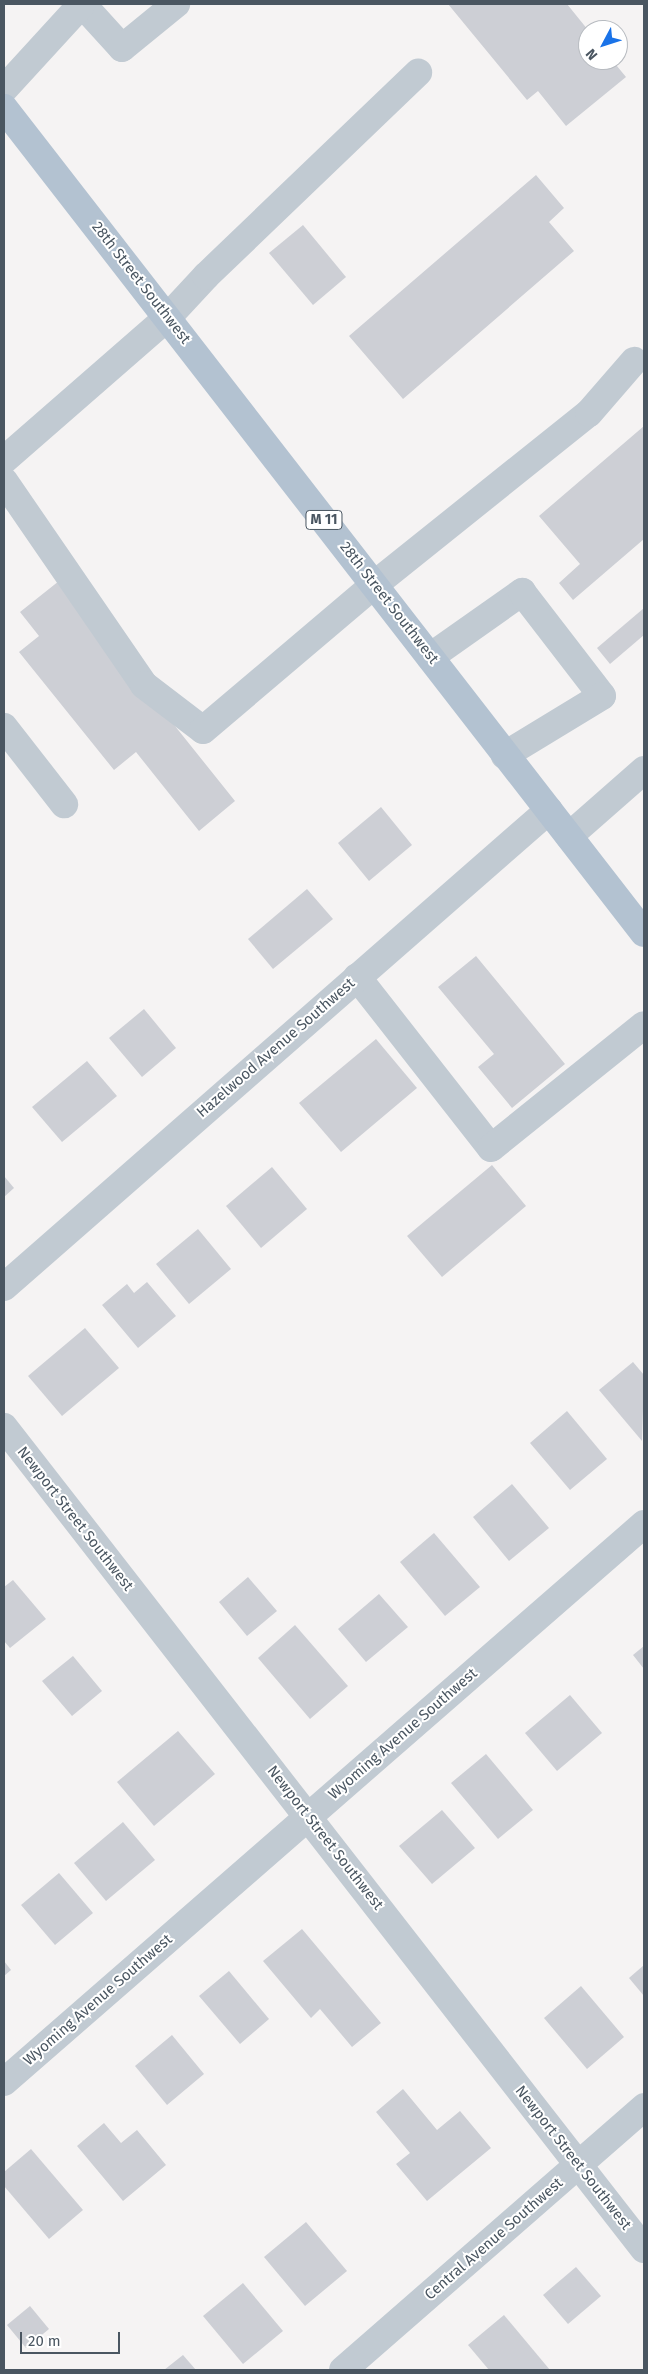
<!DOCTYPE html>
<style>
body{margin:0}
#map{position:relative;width:648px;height:2374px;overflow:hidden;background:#f5f3f3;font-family:"Fira Sans",sans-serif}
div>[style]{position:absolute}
.building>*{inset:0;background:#cdcfd5}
.minor>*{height:28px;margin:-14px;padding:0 14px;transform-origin:14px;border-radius:14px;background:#c1cad2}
.major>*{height:28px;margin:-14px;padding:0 14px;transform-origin:14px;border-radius:14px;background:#b3c2d1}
span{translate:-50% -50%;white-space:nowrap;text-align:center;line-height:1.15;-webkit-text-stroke:4px #fff;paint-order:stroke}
.shield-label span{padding:1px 4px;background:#fff;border:1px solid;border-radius:4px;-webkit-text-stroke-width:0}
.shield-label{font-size:14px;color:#4a5661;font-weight:700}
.street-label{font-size:15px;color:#4a5661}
.frame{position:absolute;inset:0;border:5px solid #4a5661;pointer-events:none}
.north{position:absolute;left:578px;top:20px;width:50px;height:50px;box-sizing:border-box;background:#fff;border:1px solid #b7bbc0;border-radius:50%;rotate:230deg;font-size:14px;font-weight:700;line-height:20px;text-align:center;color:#4a5661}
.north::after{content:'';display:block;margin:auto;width:18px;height:22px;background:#1a73e8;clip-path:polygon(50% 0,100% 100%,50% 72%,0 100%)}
.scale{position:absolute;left:20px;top:2332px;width:100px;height:22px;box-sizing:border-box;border:2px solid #4a5661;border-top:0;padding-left:6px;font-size:15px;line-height:18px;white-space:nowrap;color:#4a5661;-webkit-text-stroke:4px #fff;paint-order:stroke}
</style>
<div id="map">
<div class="building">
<div style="clip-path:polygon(448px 4px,567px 4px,588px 30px,588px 60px,612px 60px,626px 77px,566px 126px,538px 91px,527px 100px)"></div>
<div style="clip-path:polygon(536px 175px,564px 208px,549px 222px,574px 251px,403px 399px,349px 336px)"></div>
<div style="clip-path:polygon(303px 225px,346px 277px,313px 305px,269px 253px)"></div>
<div style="clip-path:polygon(644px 426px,644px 539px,573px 600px,559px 583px,580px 564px,539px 516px)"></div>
<div style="clip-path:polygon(59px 581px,235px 801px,199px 831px,136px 752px,114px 770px,19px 652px,39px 636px,20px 612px)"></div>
<div style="clip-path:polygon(644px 608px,644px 635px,610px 664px,597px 648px)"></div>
<div style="clip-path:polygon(381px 807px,412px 845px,369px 881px,338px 843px)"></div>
<div style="clip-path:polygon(307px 889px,333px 919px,273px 969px,248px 939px)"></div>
<div style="clip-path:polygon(476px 956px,565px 1064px,512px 1108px,478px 1067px,494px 1054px,438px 987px)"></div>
<div style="clip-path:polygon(144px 1009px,176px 1048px,142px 1077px,109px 1038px)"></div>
<div style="clip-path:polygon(376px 1039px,417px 1088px,341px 1152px,299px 1103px)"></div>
<div style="clip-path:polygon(87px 1061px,117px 1096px,62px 1142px,32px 1107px)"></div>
<div style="clip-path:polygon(492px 1165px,526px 1206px,442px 1277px,407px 1236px)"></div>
<div style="clip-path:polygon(272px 1167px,307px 1209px,261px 1248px,226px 1206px)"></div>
<div style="clip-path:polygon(4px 1176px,14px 1188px,4px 1197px)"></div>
<div style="clip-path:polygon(198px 1229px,231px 1269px,189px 1304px,156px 1264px)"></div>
<div style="clip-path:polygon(147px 1282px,176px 1316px,138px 1348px,102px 1305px,127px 1284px,134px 1293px)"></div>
<div style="clip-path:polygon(85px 1328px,119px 1368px,62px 1416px,28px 1376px)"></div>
<div style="clip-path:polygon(633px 1362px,644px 1375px,642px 1441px,599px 1390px)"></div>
<div style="clip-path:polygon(567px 1411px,607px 1459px,570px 1490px,530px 1443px)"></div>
<div style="clip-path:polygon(512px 1484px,549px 1528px,509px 1561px,473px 1517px)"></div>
<div style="clip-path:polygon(434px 1533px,480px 1587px,445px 1616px,400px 1562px)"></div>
<div style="clip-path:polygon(248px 1577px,277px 1611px,247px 1636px,219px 1602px)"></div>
<div style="clip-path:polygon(13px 1580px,46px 1619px,10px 1648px,4px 1641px,4px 1587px)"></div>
<div style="clip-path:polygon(379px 1594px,408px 1627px,366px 1662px,338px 1629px)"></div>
<div style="clip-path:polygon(295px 1625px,348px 1686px,310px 1719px,258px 1658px)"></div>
<div style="clip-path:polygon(644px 1646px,644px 1669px,633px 1655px)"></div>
<div style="clip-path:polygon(73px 1656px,102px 1691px,72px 1716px,42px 1681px)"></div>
<div style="clip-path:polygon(570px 1695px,602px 1733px,557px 1771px,525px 1733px)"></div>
<div style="clip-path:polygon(178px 1731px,215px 1774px,154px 1826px,117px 1782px)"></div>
<div style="clip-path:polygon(486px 1754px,533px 1810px,498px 1839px,451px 1783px)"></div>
<div style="clip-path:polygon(442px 1810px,475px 1848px,432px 1884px,399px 1846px)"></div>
<div style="clip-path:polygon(123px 1822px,155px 1860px,106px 1901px,74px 1863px)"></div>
<div style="clip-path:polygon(59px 1873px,93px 1913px,55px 1945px,21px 1905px)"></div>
<div style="clip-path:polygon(302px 1929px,381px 2023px,352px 2047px,320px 2009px,311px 2018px,263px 1961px)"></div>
<div style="clip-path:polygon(4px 1961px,11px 1970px,4px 1976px)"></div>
<div style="clip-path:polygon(644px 1965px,644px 1996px,629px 1978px)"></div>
<div style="clip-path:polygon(229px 1971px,269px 2019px,240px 2044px,199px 1996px)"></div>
<div style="clip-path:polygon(581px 1986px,624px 2037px,587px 2069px,544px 2018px)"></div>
<div style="clip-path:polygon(172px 2035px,204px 2074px,167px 2105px,135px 2066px)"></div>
<div style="clip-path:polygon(403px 2089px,437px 2130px,460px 2111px,491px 2148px,427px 2201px,396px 2164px,410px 2153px,376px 2112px)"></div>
<div style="clip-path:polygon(104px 2123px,121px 2143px,137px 2130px,166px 2165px,123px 2201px,77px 2146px)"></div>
<div style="clip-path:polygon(31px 2149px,83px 2210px,49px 2239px,4px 2186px,4px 2172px)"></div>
<div style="clip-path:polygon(306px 2222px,347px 2271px,305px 2306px,264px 2257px)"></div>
<div style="clip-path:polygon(576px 2267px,601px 2296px,568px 2324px,543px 2295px)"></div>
<div style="clip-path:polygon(243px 2283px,283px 2331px,243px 2364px,203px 2316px)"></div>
<div style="clip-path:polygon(30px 2306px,49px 2329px,26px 2348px,7px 2325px)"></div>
<div style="clip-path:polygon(504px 2315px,550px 2370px,489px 2370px,468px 2345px)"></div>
<div style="clip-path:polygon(183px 2355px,196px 2370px,164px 2370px)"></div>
</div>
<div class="minor">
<div style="left:83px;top:5px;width:58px;rotate:47.8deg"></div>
<div style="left:122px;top:48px;width:70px;rotate:-39.2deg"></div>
<div style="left:4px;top:89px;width:115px;rotate:-47.5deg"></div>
<div style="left:4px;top:460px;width:218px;rotate:-41.1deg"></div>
<div style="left:168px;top:317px;width:56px;rotate:-47.2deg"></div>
<div style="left:206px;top:276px;width:294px;rotate:-43.8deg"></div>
<div style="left:4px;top:481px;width:247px;rotate:55.5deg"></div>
<div style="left:144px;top:685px;width:74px;rotate:37.3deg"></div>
<div style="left:203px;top:730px;width:224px;rotate:-40.3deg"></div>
<div style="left:374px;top:585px;width:275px;rotate:-38.7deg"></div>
<div style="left:589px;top:413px;width:69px;rotate:-49.1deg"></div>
<div style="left:430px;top:657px;width:113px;rotate:-35.2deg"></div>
<div style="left:522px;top:592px;width:131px;rotate:52.4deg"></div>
<div style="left:602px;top:696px;width:114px;rotate:148.7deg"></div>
<div style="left:4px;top:727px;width:98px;rotate:52.1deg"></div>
<div style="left:569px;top:836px;width:100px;rotate:-41.3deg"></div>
<div style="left:357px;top:977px;width:217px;rotate:51.9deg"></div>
<div style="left:491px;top:1148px;width:196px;rotate:-38.8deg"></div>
<div style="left:4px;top:1287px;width:724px;rotate:-41.19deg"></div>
<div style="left:4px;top:1427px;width:1042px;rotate:52.1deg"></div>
<div style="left:4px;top:2082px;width:849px;rotate:-41.08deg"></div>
<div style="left:343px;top:2370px;width:400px;rotate:-41.1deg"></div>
</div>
<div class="major">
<div style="left:4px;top:108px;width:1044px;rotate:52.2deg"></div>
</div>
<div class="shield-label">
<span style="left:324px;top:520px">M 11</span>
</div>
<div class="street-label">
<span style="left:141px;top:283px;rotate:52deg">28th Street Southwest</span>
<span style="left:389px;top:603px;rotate:52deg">28th Street Southwest</span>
<span style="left:276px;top:1048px;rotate:-41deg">Hazelwood Avenue Southwest</span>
<span style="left:75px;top:1519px;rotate:52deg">Newport Street Southwest</span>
<span style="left:403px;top:1734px;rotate:-41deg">Wyoming Avenue Southwest</span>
<span style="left:325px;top:1838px;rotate:52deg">Newport Street Southwest</span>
<span style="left:98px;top:2000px;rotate:-41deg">Wyoming Avenue Southwest</span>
<span style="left:573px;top:2158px;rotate:52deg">Newport Street Southwest</span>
<span style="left:494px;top:2239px;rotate:-41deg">Central Avenue Southwest</span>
</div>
<div class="frame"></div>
<div class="north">N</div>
<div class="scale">20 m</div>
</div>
